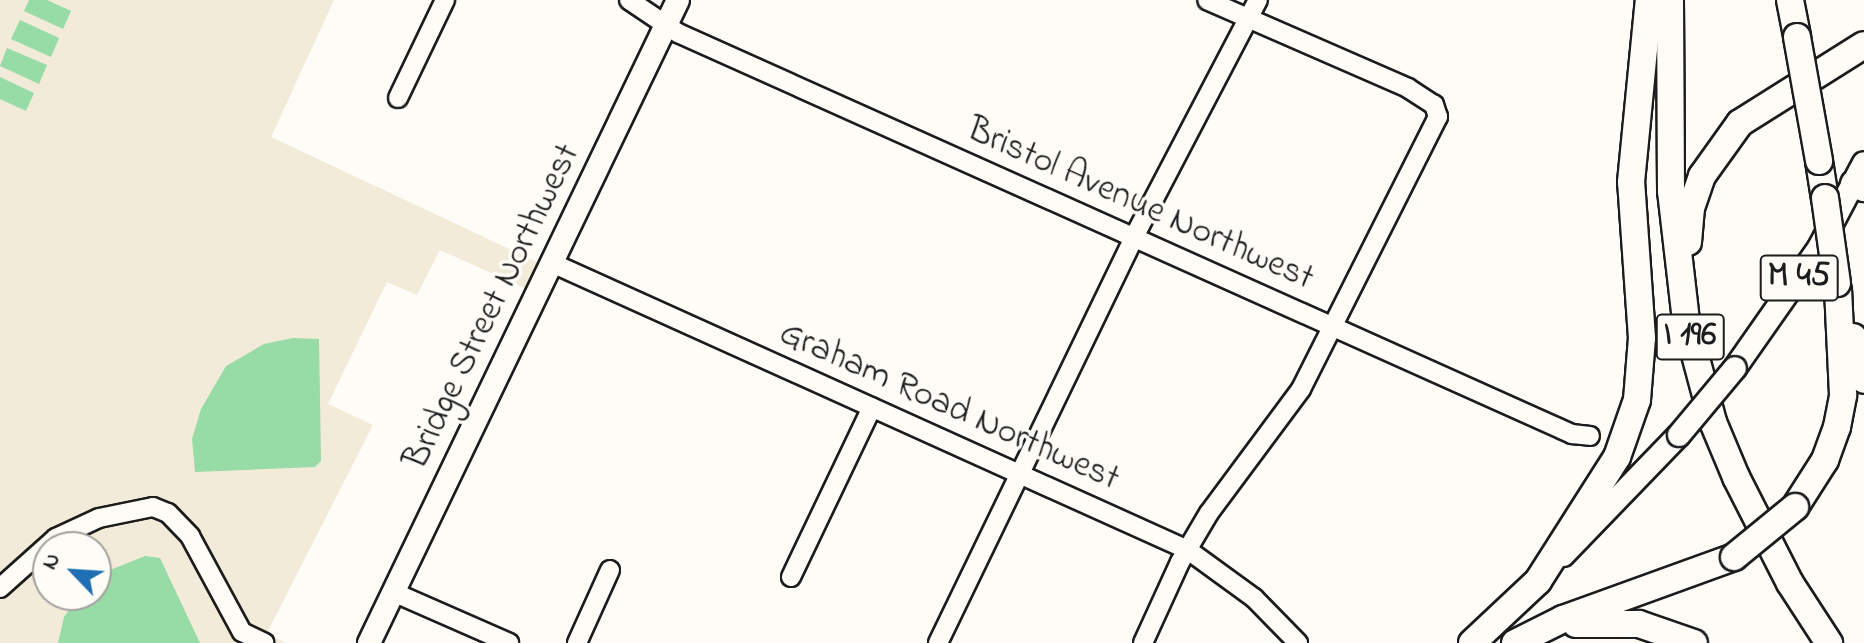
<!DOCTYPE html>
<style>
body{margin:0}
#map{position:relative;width:1864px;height:643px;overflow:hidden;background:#fdfcf7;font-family:"Indie Flower",sans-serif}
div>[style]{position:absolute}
.built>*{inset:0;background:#f3ebd9}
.green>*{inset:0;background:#97dba6}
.roads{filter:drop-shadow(2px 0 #1c1c1c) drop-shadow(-2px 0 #1c1c1c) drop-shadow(0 2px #1c1c1c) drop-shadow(0 -2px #1c1c1c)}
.minor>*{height:18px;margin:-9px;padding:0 9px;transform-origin:9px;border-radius:9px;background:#fdfcf7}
.major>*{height:22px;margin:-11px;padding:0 11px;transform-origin:11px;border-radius:11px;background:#fdfcf7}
.highway>*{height:26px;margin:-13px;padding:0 13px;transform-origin:13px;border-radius:13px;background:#fdfcf7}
.bridges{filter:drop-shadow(2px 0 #1c1c1c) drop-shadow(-2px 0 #1c1c1c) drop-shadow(0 2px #1c1c1c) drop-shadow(0 -2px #1c1c1c)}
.major-bridge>*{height:22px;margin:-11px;padding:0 11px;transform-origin:11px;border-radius:11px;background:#fdfcf7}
.highway-bridge>*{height:26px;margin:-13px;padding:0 13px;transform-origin:13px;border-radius:13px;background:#fdfcf7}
span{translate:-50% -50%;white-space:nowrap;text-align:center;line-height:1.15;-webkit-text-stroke:7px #fdfcf7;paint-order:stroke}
.shield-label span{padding:2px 6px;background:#fdfcf7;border:2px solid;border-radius:6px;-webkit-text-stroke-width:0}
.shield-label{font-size:34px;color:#1c1c1c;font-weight:700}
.street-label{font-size:36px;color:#1c1c1c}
.north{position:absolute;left:32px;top:531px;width:80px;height:80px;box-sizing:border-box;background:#fdfcf7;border:2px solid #a3a29f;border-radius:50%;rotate:295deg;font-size:22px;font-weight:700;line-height:32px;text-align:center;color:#1c1c1c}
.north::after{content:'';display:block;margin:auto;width:28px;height:36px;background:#1f6fb2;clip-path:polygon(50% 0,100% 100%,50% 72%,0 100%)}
</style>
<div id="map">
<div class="built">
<div style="clip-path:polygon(evenodd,0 0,334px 0,271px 137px,539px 263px,527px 289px,440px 250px,417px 295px,387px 282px,328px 404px,373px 425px,267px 633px,286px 643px,0 643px,0 0,48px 547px,96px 547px,96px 595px,48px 595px,48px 547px)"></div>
</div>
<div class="green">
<div style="clip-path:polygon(29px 0,47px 0,71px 11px,63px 29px,24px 11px)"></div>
<div style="clip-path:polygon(20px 20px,59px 38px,51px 57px,11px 39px)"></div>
<div style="clip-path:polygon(7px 48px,47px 65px,39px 84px,0 66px)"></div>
<div style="clip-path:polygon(0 77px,34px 93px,26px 111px,0 99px)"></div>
<div style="clip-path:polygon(293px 338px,319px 339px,321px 461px,315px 467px,195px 472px,192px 439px,201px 409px,226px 366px,264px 344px)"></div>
<div style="clip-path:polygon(145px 556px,160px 558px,200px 643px,58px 643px,64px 617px,80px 595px,96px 595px,96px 581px,110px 570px)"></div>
</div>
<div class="roads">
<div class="minor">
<div style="left:629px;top:0;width:59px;rotate:34deg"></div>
<div style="left:678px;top:33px;width:980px;rotate:24.16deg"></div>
<div style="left:1572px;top:434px;width:18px;rotate:6deg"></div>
<div style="left:398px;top:98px;width:109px;rotate:-64.4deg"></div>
<div style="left:552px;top:263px;width:698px;rotate:24.29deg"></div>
<div style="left:1188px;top:550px;width:82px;rotate:36deg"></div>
<div style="left:1254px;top:598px;width:63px;rotate:45.6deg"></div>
<div style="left:791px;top:577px;width:188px;rotate:-64.5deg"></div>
<div style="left:0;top:588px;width:75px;rotate:-41.8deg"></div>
<div style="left:56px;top:538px;width:47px;rotate:-24.9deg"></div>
<div style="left:99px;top:518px;width:55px;rotate:-11.5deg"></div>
<div style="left:153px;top:507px;width:16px;rotate:22deg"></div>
<div style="left:168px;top:513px;width:32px;rotate:46deg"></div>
<div style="left:190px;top:536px;width:109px;rotate:61.6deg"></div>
<div style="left:242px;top:632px;width:25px;rotate:26deg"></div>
<div style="left:393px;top:592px;width:127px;rotate:23.7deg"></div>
<div style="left:577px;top:643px;width:80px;rotate:-65.7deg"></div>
<div style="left:938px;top:643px;width:451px;rotate:-64.2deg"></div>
<div style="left:1134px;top:237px;width:267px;rotate:-62.4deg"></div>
<div style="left:1143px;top:643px;width:89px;rotate:-65.4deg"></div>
<div style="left:1180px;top:562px;width:57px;rotate:-59.4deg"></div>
<div style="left:1209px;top:513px;width:154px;rotate:-53.4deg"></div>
<div style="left:1301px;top:389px;width:305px;rotate:-63.3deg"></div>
<div style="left:1438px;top:117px;width:13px;rotate:-108deg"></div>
<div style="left:1434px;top:105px;width:31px;rotate:-147deg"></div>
<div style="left:1408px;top:88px;width:219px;rotate:-156.4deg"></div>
</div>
<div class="major">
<div style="left:1735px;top:368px;width:146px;rotate:-55deg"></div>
<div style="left:1819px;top:248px;width:96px;rotate:-62.1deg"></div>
<div style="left:1563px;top:555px;width:167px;rotate:-46deg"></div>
<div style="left:369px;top:643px;width:713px;rotate:-64.33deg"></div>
</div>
<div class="highway">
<div style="left:1670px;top:0;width:191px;rotate:89.7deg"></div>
<div style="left:1671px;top:191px;width:131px;rotate:83.4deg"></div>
<div style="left:1686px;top:321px;width:105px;rotate:75deg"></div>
<div style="left:1713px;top:422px;width:60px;rotate:67.3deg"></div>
<div style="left:1736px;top:477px;width:119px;rotate:63deg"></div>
<div style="left:1790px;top:583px;width:72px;rotate:57deg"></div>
<div style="left:1790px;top:0;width:38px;rotate:79deg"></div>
<div style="left:1819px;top:161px;width:37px;rotate:81deg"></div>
<div style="left:1854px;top:184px;width:11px;rotate:22deg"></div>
<div style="left:1688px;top:242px;width:34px;rotate:-85deg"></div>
<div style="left:1691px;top:208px;width:34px;rotate:-71deg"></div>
<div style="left:1702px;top:176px;width:65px;rotate:-54.4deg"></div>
<div style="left:1740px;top:123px;width:146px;rotate:-32.2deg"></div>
<div style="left:1853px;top:337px;width:44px;rotate:75.7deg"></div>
<div style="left:1795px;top:507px;width:56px;rotate:-57.4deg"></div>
<div style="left:1825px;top:460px;width:35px;rotate:-70deg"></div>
<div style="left:1837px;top:427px;width:33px;rotate:-79deg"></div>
<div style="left:1843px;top:395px;width:105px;rotate:-92.7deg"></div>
<div style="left:1576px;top:624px;width:63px"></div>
<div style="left:1639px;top:624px;width:58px;rotate:19.1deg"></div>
<div style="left:1472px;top:643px;width:91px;rotate:-43.2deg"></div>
<div style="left:1538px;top:581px;width:147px;rotate:-57.5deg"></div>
<div style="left:1617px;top:457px;width:60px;rotate:-70.7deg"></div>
<div style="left:1637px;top:400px;width:62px;rotate:-85.4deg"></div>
<div style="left:1642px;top:338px;width:156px;rotate:-94deg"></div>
<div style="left:1631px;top:182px;width:183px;rotate:-84.4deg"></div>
<div style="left:1515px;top:643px;width:54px;rotate:-26.6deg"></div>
<div style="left:1563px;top:619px;width:182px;rotate:-19.9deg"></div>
</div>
</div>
<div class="bridges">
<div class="major-bridge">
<div style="left:1679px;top:435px;width:87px;rotate:-50.1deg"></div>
</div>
<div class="highway-bridge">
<div style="left:1797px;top:37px;width:126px;rotate:79.9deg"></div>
<div style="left:1825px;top:198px;width:86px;rotate:82deg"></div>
<div style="left:1734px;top:557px;width:79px;rotate:-39.3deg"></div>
</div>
</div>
<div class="shield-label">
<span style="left:1799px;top:278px">M 45</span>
<span style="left:1690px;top:337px">I 196</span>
</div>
<div class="street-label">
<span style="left:1140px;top:205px;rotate:24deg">Bristol Avenue Northwest</span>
<span style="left:493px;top:307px;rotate:-64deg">Bridge Street Northwest</span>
<span style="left:949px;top:407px;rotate:24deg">Graham Road Northwest</span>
</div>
<div class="north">N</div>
</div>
